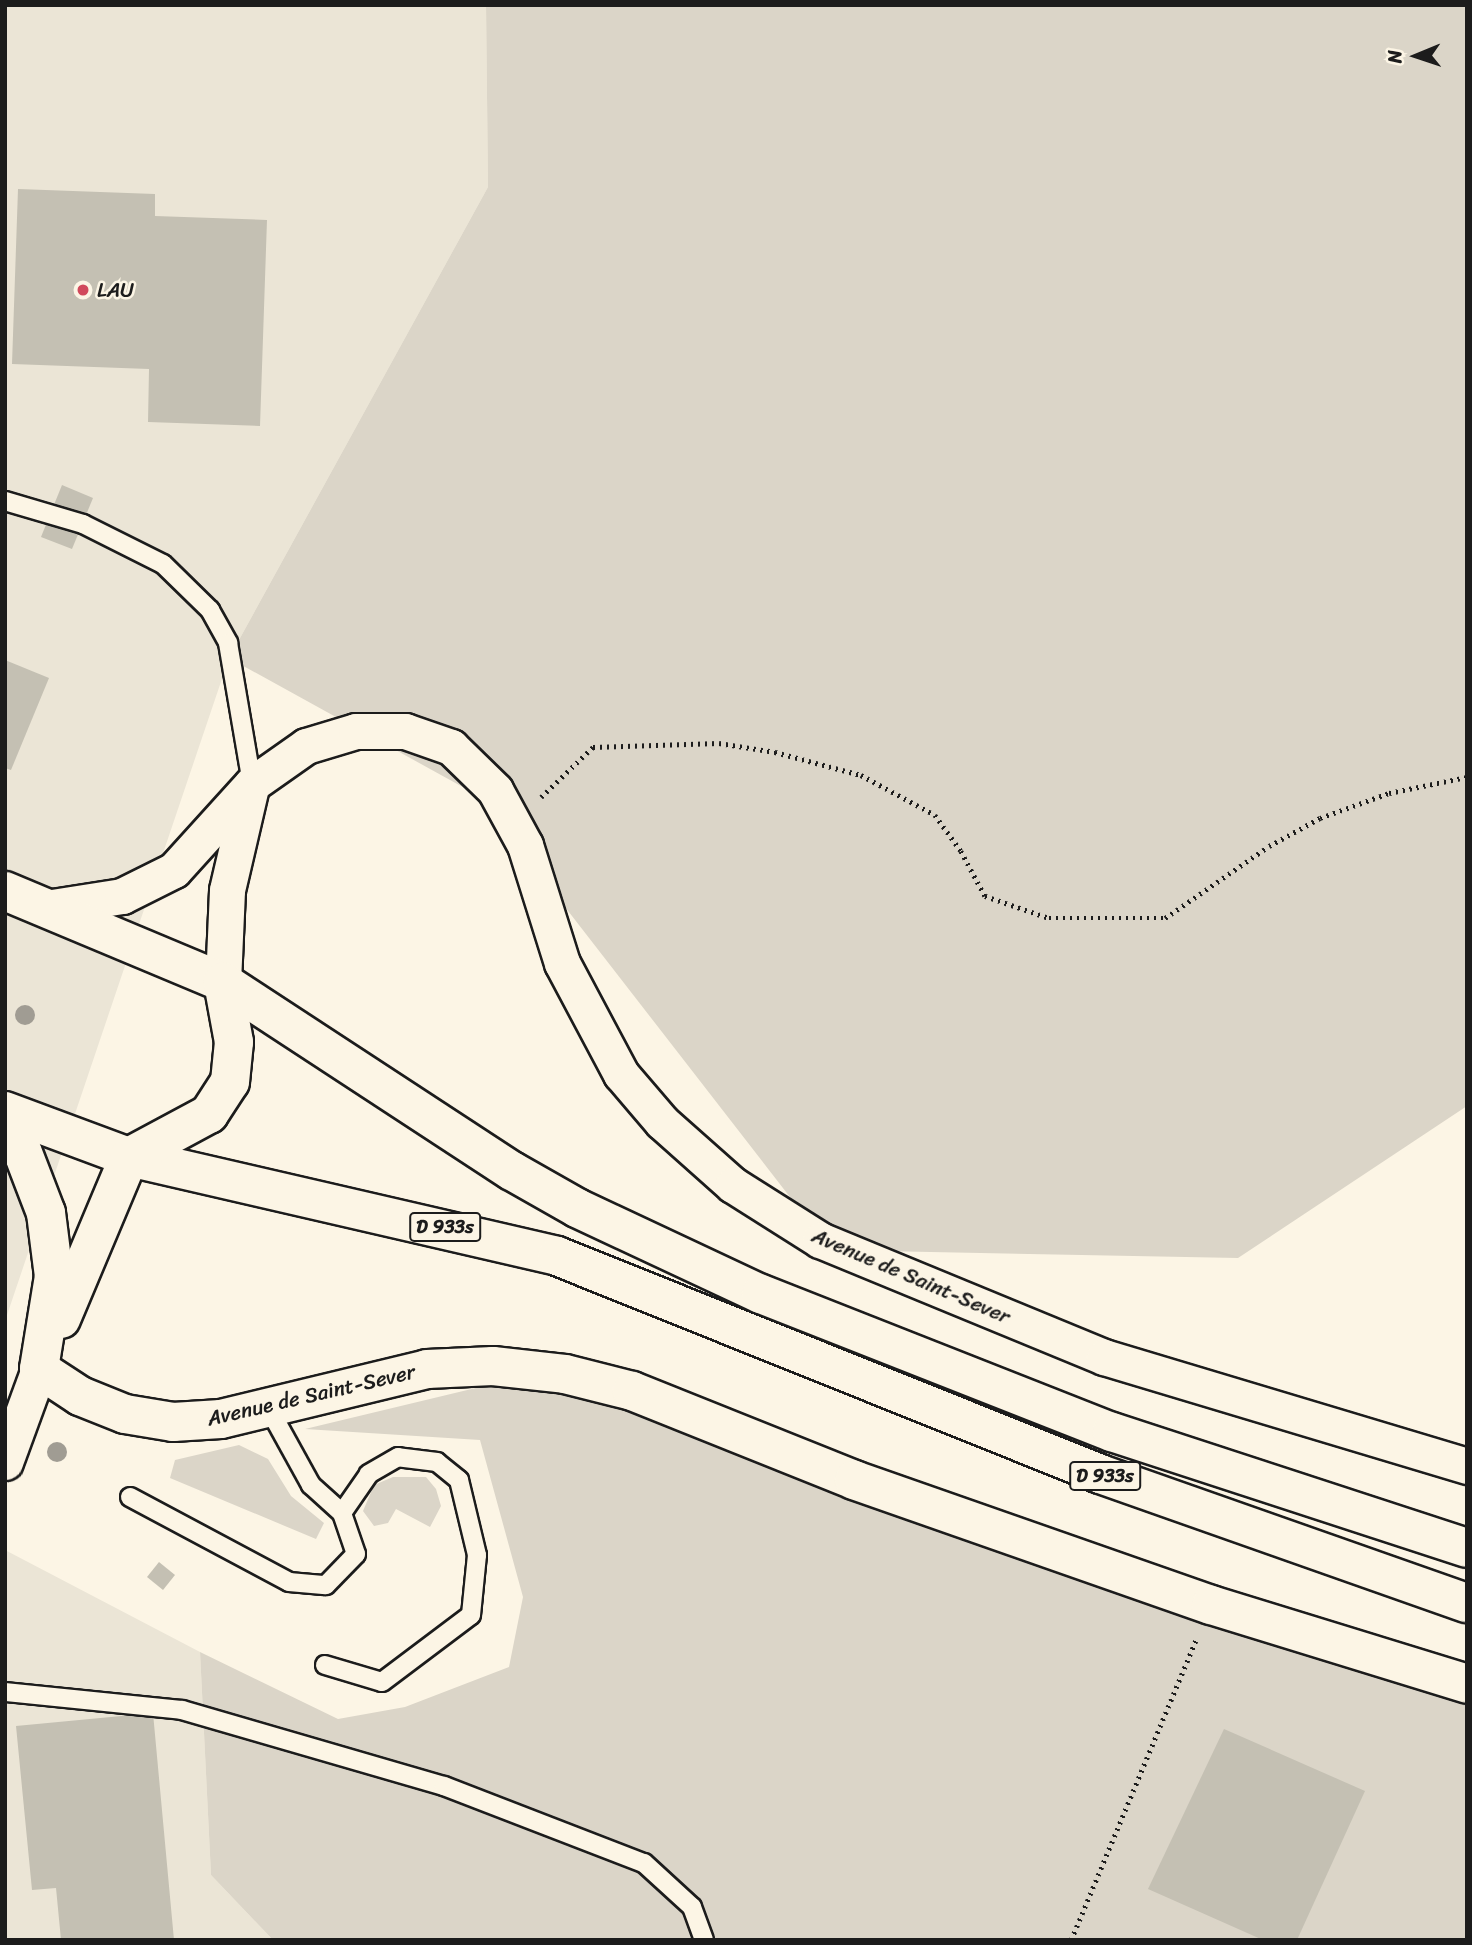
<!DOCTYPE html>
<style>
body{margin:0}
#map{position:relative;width:1472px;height:1945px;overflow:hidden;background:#fcf5e5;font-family:Sriracha,sans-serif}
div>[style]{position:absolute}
.built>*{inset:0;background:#ebe5d6}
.green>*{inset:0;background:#dbd5c8}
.building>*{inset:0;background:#c4c0b3}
.path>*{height:4.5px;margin-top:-2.25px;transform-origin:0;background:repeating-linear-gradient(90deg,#1c1c1c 0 2px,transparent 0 7px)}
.roads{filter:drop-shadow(2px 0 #1c1c1c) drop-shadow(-2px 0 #1c1c1c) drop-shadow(0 2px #1c1c1c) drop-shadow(0 -2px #1c1c1c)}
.service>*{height:18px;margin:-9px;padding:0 9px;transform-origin:9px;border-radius:9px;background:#fcf5e5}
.minor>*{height:35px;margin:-17.5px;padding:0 17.5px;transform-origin:17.5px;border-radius:17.5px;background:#fcf5e5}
.tertiary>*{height:38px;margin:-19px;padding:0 19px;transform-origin:19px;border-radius:19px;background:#fcf5e5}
.primary>*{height:38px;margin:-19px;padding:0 19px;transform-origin:19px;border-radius:19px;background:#fcf5e5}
.trees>*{width:20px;height:20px;margin:-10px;border-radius:50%;background:#a09c93}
.dots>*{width:19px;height:19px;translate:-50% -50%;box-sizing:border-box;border:4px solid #fcf5e5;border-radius:50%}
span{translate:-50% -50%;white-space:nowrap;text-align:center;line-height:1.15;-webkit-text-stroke:5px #fcf5e5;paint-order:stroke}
.shield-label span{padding:2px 5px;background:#fcf5e5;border:2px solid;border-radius:5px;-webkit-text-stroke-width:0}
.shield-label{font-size:19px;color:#1c1c1c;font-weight:700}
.poi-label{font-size:21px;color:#1c1c1c}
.left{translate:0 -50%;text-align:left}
.street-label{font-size:21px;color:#1c1c1c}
.frame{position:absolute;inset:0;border:7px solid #1c1c1c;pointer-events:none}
.north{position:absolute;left:1381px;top:21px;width:70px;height:70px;-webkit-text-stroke:5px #fcf5e5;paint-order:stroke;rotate:268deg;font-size:19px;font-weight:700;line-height:28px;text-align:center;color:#1c1c1c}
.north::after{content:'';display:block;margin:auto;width:24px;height:32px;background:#1c1c1c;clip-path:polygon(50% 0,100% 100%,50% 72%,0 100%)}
</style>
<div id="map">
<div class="built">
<div style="clip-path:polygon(5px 5px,486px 5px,488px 187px,229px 658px,5px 1321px)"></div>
<div style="clip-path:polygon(5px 1550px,200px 1652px,211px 1875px,273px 1940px,5px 1940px)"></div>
</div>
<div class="green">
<div style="clip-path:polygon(486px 5px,1467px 5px,1467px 1106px,1238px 1258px,831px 1250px,479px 796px,229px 658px,488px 187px)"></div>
<div style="clip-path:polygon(550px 1370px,1467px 1698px,1467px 1940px,273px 1940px,211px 1875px,200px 1652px,338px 1719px,405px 1707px,509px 1667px,523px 1597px,480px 1440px,305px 1429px)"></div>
<div style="clip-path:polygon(239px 1445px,268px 1459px,291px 1496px,324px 1523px,316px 1539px,170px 1478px,175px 1460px)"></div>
<div style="clip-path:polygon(393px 1477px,426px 1477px,436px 1489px,441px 1506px,430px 1527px,396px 1509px,388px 1523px,374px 1526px,363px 1511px,374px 1485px)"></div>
</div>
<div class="building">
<div style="clip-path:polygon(18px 189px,155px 194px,155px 216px,267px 220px,260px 426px,148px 422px,149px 369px,12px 364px)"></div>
<div style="clip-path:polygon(62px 485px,93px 498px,72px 549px,41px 537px)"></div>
<div style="clip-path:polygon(5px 660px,49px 678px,11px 770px,5px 768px)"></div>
<div style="clip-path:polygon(159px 1562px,175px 1575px,163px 1590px,147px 1577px)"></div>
<div style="clip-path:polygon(153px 1713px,174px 1940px,61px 1940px,56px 1888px,32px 1890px,16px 1726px)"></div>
<div style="clip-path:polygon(1224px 1729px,1365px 1791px,1297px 1940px,1263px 1940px,1148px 1889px)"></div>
</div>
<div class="path">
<div style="left:541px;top:797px;width:72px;rotate:-43.9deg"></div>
<div style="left:593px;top:747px;width:126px;rotate:-1.8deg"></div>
<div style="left:719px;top:743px;width:57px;rotate:9.1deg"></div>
<div style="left:775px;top:752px;width:89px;rotate:15deg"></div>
<div style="left:861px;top:775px;width:84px;rotate:28.4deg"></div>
<div style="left:935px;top:815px;width:44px;rotate:54.2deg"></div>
<div style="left:961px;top:851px;width:51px;rotate:61.9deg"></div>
<div style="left:985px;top:896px;width:68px;rotate:19deg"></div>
<div style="left:1049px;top:918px;width:116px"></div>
<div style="left:1165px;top:918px;width:126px;rotate:-34.7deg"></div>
<div style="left:1269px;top:846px;width:58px;rotate:-28.8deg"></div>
<div style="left:1320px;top:818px;width:73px;rotate:-19.9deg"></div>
<div style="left:1389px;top:793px;width:80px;rotate:-11.6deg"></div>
<div style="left:1071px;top:1940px;width:325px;rotate:-67.4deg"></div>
</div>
<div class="roads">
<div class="service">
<div style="left:5px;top:501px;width:81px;rotate:16.4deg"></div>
<div style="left:83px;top:524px;width:89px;rotate:26.6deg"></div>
<div style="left:163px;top:564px;width:66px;rotate:44.4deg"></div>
<div style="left:210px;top:610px;width:38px;rotate:61deg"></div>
<div style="left:228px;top:643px;width:143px;rotate:80.3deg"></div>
<div style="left:130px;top:1497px;width:180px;rotate:28.1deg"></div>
<div style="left:289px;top:1582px;width:37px;rotate:5deg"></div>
<div style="left:326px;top:1585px;width:43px;rotate:-45.9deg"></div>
<div style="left:356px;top:1554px;width:43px;rotate:-108.9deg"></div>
<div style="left:342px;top:1513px;width:42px;rotate:-137.9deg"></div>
<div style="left:311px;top:1485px;width:89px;rotate:-118.9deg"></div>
<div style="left:325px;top:1665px;width:59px;rotate:16.6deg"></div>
<div style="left:382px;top:1682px;width:111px;rotate:-37deg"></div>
<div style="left:471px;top:1615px;width:60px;rotate:-84.3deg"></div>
<div style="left:477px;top:1555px;width:77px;rotate:-103.5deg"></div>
<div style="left:459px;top:1480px;width:28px;rotate:-141deg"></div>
<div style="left:437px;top:1462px;width:39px;rotate:-173deg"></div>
<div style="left:398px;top:1457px;width:34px;rotate:150deg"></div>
<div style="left:369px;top:1474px;width:47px;rotate:124.7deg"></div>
<div style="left:5px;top:1692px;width:178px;rotate:5.8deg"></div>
<div style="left:182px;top:1710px;width:273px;rotate:16.2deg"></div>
<div style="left:444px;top:1786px;width:214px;rotate:21.1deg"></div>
<div style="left:644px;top:1863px;width:65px;rotate:42.5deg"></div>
<div style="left:692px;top:1907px;width:35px;rotate:70deg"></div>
</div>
<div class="minor">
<div style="left:52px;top:907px;width:71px;rotate:-8.9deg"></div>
<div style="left:122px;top:896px;width:58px;rotate:-26.6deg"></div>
<div style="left:174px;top:870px;width:116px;rotate:-47.8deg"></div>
<div style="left:252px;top:784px;width:66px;rotate:-35.1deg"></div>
<div style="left:306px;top:746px;width:52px;rotate:-16.7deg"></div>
<div style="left:356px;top:731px;width:49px"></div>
<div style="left:405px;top:731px;width:49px;rotate:19.2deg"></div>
<div style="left:451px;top:747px;width:62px;rotate:44.3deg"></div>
<div style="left:495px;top:790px;width:63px;rotate:61.4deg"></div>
<div style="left:525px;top:845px;width:124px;rotate:72.6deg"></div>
<div style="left:562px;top:963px;width:126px;rotate:62deg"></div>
<div style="left:621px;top:1074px;width:63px;rotate:49.5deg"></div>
<div style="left:662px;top:1122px;width:95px;rotate:41.6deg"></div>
<div style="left:733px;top:1185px;width:103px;rotate:32.3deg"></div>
<div style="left:820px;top:1240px;width:307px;rotate:22.4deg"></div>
<div style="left:1104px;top:1357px;width:379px;rotate:16.7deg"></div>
<div style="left:223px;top:982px;width:92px;rotate:-87.5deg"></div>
<div style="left:227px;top:890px;width:106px;rotate:-76.9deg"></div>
<div style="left:5px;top:1462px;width:99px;rotate:-69.9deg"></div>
</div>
<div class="tertiary">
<div style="left:5px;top:1131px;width:28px;rotate:51deg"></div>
<div style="left:23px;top:1153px;width:64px;rotate:69deg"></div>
<div style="left:46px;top:1213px;width:64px;rotate:82.8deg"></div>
<div style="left:54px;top:1276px;width:94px;rotate:99.2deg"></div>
<div style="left:61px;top:1319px;width:176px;rotate:-67.2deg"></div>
<div style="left:39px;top:1369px;width:49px;rotate:33.4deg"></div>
<div style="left:80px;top:1396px;width:48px;rotate:21.8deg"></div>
<div style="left:125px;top:1414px;width:49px;rotate:9.5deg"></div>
<div style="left:173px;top:1422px;width:48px;rotate:-3.6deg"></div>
<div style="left:221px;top:1419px;width:212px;rotate:-13.6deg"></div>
<div style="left:427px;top:1369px;width:66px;rotate:-2.6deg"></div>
<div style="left:493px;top:1366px;width:72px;rotate:6.3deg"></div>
<div style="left:565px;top:1374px;width:69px;rotate:14.2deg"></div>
<div style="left:632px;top:1391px;width:239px;rotate:21.8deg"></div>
<div style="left:854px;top:1480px;width:378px;rotate:19.3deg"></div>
<div style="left:1211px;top:1605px;width:268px;rotate:17.1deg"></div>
</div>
<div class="primary">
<div style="left:5px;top:891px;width:236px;rotate:22.7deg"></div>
<div style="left:223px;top:982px;width:345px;rotate:33.2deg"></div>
<div style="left:512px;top:1171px;width:75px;rotate:29.6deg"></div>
<div style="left:577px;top:1208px;width:203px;rotate:25.1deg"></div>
<div style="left:761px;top:1294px;width:377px;rotate:21.5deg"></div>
<div style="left:1112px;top:1432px;width:373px;rotate:18.1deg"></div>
<div style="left:5px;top:1111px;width:132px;rotate:20.4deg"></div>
<div style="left:129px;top:1157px;width:439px;rotate:13deg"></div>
<div style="left:557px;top:1256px;width:585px;rotate:21.87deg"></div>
<div style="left:1100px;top:1474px;width:389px;rotate:19.4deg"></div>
<div style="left:129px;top:1157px;width:91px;rotate:-28.3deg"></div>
<div style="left:209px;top:1114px;width:38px;rotate:-57deg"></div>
<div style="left:230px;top:1082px;width:40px;rotate:-84.3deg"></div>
<div style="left:234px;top:1042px;width:61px;rotate:-100.4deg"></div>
</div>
</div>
<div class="trees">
<div style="left:25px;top:1015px"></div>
<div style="left:57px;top:1452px"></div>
</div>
<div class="dots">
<div style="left:83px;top:290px;background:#d1495b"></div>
</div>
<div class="shield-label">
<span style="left:445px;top:1227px">D 933s</span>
<span style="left:1105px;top:1476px">D 933s</span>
</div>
<div class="poi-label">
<span class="left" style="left:97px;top:290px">LAU</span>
</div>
<div class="street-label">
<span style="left:911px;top:1276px;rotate:23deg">Avenue de Saint-Sever</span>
<span style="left:311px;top:1395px;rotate:-13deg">Avenue de Saint-Sever</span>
</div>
<div class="frame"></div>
<div class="north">N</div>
</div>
